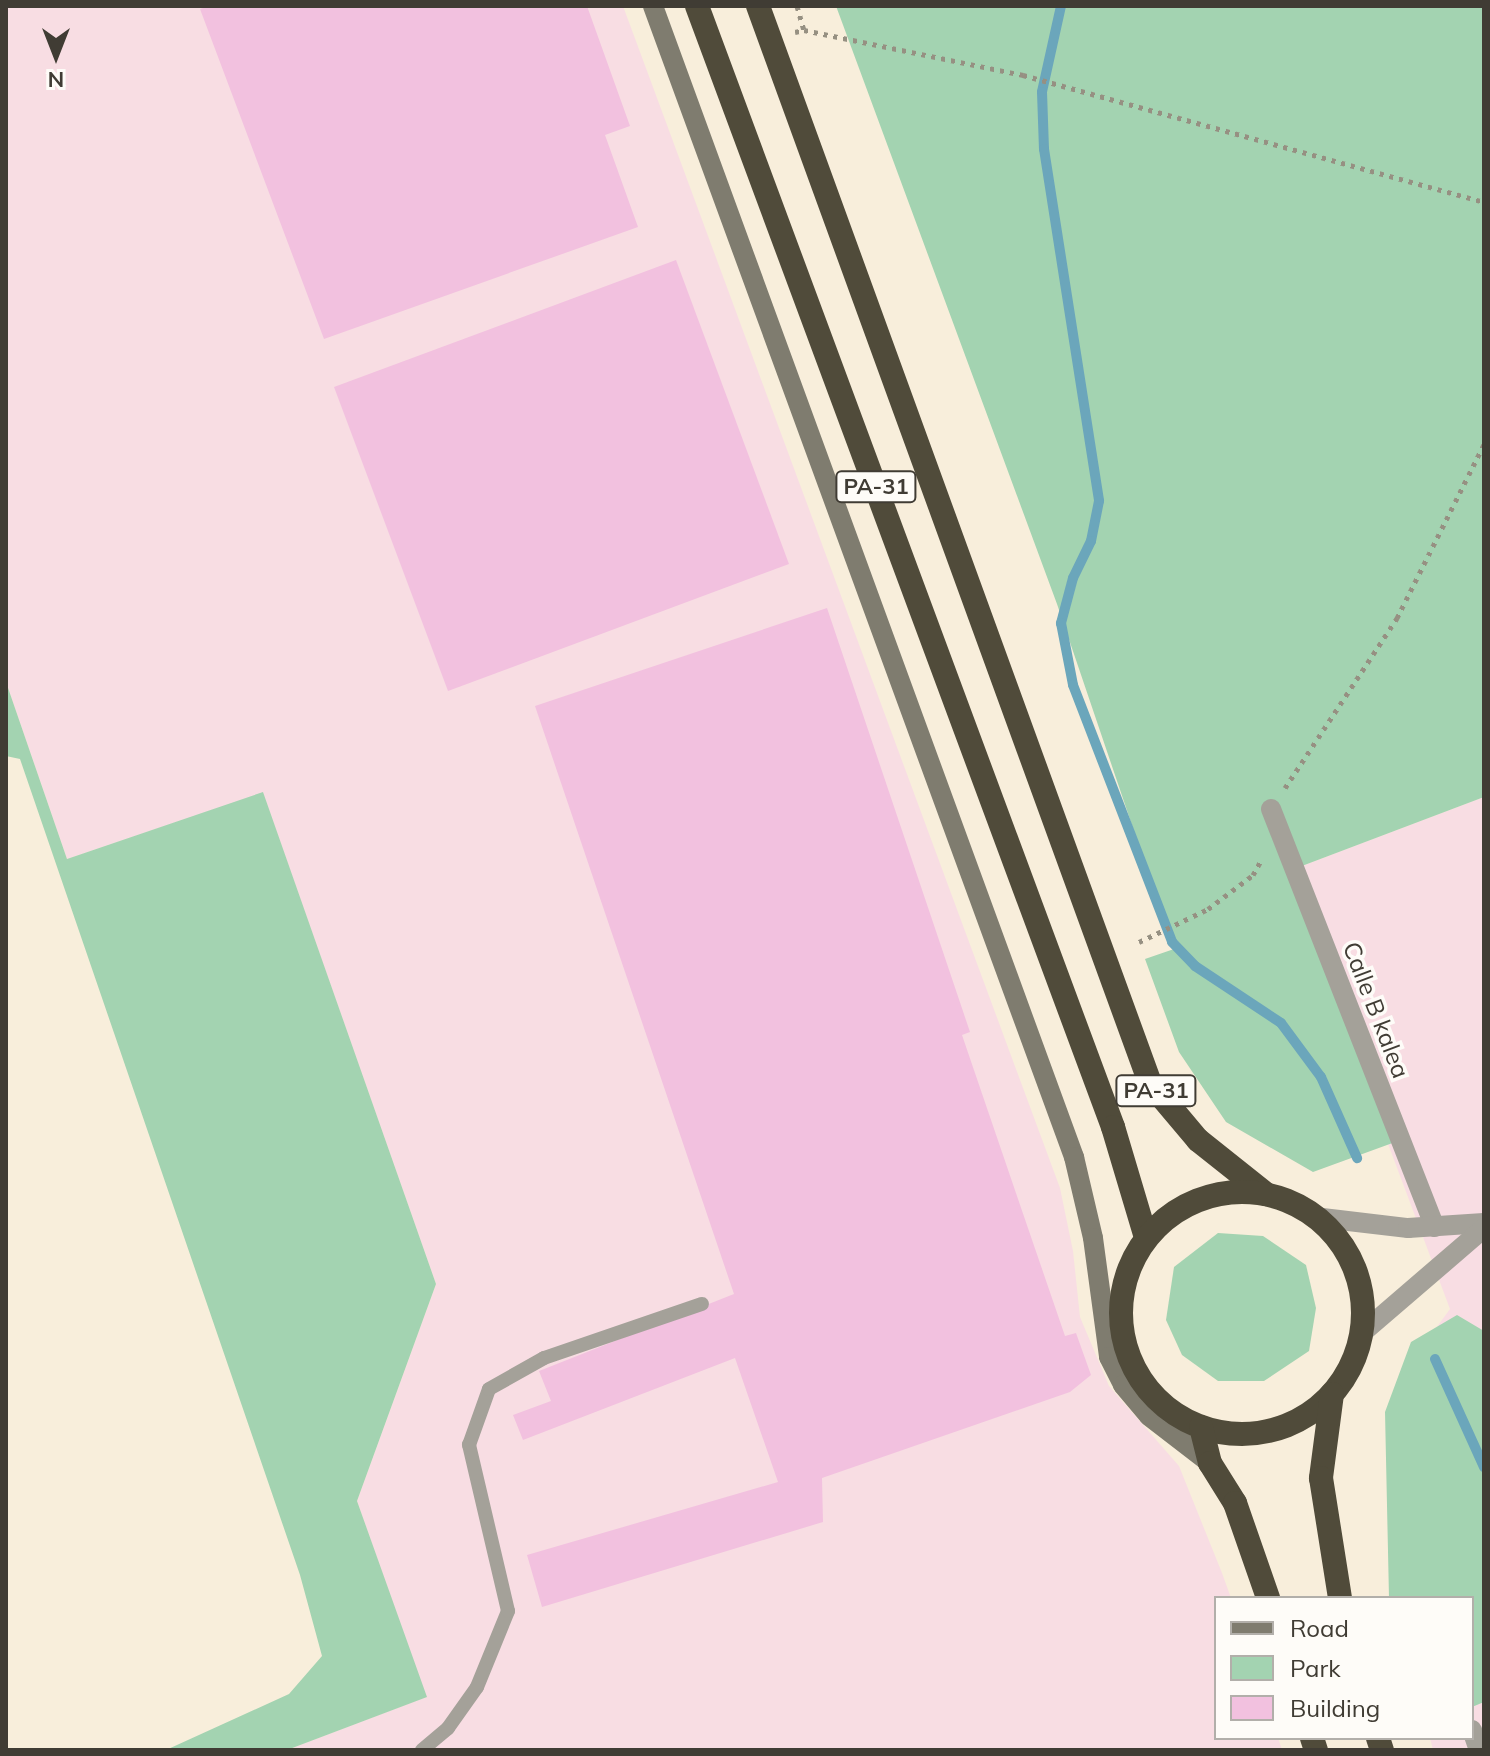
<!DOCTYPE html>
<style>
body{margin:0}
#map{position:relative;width:1490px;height:1756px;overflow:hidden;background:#f8eedb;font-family:Mulish,sans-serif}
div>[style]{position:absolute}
.industrial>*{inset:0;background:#f8dde3}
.green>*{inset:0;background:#a3d3b1}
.stream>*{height:10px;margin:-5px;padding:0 5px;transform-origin:5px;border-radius:5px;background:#6ba6bb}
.building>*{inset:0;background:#f2c1df}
.path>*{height:5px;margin-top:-2.5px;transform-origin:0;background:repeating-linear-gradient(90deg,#969082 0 4px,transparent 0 10px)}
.lane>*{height:14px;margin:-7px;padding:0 7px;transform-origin:7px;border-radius:7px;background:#a4a199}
.street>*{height:20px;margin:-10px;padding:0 10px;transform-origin:10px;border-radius:10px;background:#a4a199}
.secondary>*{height:20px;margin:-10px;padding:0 10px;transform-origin:10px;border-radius:10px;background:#7f7c6f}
.highway>*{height:24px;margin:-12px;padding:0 12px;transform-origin:12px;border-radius:12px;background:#504b3a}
.highway>.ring{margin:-12px;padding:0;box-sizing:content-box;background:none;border:24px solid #504b3a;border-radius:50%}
span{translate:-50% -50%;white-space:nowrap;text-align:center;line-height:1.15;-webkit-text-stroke:7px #fefcf8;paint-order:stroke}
.shield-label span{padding:2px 6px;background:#fefcf8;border:2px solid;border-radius:6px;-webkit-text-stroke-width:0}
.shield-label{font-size:22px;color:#403c34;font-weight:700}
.street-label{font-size:24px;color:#403c34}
.frame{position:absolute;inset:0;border:8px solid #403c34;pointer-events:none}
.legend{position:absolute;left:1214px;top:1596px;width:260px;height:144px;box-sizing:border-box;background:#fefcf8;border:2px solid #b2afaa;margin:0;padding:10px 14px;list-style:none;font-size:24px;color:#403c34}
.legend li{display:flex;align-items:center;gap:16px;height:40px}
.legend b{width:40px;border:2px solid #b2afaa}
.north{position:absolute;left:16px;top:16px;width:80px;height:80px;-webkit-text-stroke:6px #fefcf8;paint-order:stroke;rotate:180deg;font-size:22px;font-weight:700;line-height:32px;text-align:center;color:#403c34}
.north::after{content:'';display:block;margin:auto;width:28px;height:36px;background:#403c34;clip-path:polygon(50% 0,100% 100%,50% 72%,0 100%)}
</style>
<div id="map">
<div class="industrial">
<div style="clip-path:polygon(6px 6px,623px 6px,1060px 1188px,1073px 1251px,1080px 1317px,1109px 1386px,1179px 1466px,1222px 1573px,1231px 1598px,1216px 1598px,1216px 1738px,1278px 1738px,1282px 1750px,287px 1750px,426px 1697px,357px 1501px,436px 1284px,263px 793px,67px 859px,6px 682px)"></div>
<div style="clip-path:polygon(1484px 797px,1484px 1750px,1433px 1750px,1430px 1738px,1472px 1738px,1472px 1598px,1425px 1343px,1450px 1309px,1286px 872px)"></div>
</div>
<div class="green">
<div style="clip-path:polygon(836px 6px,1484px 6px,1484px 797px,1286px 872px,1398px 1141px,1313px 1172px,1226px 1122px,1179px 1052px,1145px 959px,1174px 949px,1057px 604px)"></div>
<div style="clip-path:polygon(6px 682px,67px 859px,263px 792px,436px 1284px,357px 1501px,427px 1697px,287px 1750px,166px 1750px,289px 1694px,322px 1656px,300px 1575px,20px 759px,6px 756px)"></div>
<div style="clip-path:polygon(1218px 1233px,1263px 1236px,1306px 1265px,1316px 1308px,1309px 1351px,1264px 1381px,1218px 1381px,1182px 1355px,1166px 1320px,1174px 1267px)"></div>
<div style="clip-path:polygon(1457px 1315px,1484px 1331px,1484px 1702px,1472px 1707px,1472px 1598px,1389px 1598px,1385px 1412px,1411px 1342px)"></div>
</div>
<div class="stream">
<div style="left:1061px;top:6px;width:88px;rotate:102.5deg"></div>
<div style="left:1042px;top:92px;width:57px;rotate:88deg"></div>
<div style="left:1044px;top:149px;width:356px;rotate:81.1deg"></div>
<div style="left:1099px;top:501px;width:41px;rotate:101.3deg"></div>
<div style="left:1091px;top:541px;width:41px;rotate:115.9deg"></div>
<div style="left:1073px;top:578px;width:47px;rotate:104.9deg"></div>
<div style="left:1061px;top:623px;width:63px;rotate:79deg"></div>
<div style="left:1073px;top:685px;width:275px;rotate:68.9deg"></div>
<div style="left:1172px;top:942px;width:33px;rotate:46deg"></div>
<div style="left:1195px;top:966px;width:103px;rotate:33.5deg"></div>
<div style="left:1281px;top:1023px;width:67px;rotate:53.5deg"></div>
<div style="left:1321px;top:1077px;width:89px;rotate:66deg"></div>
<div style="left:1435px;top:1359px;width:119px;rotate:65.6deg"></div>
</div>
<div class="building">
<div style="clip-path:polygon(209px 6px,587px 6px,630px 126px,605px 135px,638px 227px,324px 339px,200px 9px)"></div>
<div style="clip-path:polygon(676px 260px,789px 564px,448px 691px,334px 387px)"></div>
<div style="clip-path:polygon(827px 608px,970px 1032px,962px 1035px,1018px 1199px,1065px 1336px,1076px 1333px,1091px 1375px,1070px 1392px,822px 1478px,823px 1522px,542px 1607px,527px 1555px,778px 1482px,735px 1358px,523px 1440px,513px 1415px,551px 1401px,539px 1371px,734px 1294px,535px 706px)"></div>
</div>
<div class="path">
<div style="left:797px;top:6px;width:25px;rotate:74deg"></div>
<div style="left:795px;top:32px;width:9px;rotate:-13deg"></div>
<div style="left:804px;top:30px;width:224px;rotate:11.6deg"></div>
<div style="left:1023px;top:75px;width:478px;rotate:15.4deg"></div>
<div style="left:1285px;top:788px;width:204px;rotate:-56.6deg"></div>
<div style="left:1397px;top:618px;width:195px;rotate:-63.4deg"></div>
<div style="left:1139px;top:942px;width:76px;rotate:-25.6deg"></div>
<div style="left:1208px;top:909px;width:56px;rotate:-37.1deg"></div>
<div style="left:1253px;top:875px;width:18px;rotate:-61deg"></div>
</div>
<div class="lane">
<div style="left:422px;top:1750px;width:34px;rotate:-40deg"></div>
<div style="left:448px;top:1728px;width:50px;rotate:-54.7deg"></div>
<div style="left:477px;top:1687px;width:82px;rotate:-67.8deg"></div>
<div style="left:508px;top:1611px;width:171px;rotate:-103.2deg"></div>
<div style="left:469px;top:1445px;width:59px;rotate:-70.3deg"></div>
<div style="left:489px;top:1389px;width:63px;rotate:-29.4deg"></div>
<div style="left:544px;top:1358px;width:167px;rotate:-18.9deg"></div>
</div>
<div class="street">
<div style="left:1271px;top:809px;width:449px;rotate:68.6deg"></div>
<div style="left:1314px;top:1217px;width:95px;rotate:6.7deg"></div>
<div style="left:1408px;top:1228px;width:76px;rotate:-3.8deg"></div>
<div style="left:1362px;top:1333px;width:161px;rotate:-40.7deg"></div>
<div style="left:1472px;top:1730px;width:21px;rotate:71deg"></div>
</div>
<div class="secondary">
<div style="left:653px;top:6px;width:1226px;rotate:69.91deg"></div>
<div style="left:1074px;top:1157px;width:83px;rotate:76.8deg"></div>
<div style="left:1093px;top:1238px;width:120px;rotate:82.3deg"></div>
<div style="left:1109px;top:1357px;width:31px;rotate:63deg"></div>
<div style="left:1123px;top:1385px;width:40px;rotate:50deg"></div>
<div style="left:1149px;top:1416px;width:77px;rotate:37.6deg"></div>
</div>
<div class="highway">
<div style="left:697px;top:6px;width:1196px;rotate:69.64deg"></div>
<div style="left:1113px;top:1127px;width:116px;rotate:73.4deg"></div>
<div style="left:758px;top:6px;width:1146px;rotate:70deg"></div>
<div style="left:1150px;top:1083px;width:75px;rotate:49.9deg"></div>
<div style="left:1198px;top:1140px;width:87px;rotate:38.5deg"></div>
<div class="ring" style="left:1121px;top:1192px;width:218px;height:218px"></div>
<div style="left:1332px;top:1394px;width:85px;rotate:97.5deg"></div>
<div style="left:1321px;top:1478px;width:121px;rotate:81deg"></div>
<div style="left:1201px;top:1427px;width:37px;rotate:76deg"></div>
<div style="left:1210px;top:1463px;width:47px;rotate:58deg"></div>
<div style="left:1235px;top:1503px;width:101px;rotate:70.8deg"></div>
<div style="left:1312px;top:1738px;width:13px;rotate:72deg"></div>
<div style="left:1378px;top:1738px;width:13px;rotate:72deg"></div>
</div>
<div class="shield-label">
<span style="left:876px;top:487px">PA-31</span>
<span style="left:1156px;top:1091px">PA-31</span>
</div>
<div class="street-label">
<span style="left:1376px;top:1010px;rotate:69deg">Calle B kalea</span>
</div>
<div class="frame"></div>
<ul class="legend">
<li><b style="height:10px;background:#7f7c6f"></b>Road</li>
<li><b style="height:22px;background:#a3d3b1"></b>Park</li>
<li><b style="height:22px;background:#f2c1df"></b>Building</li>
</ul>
<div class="north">N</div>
</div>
